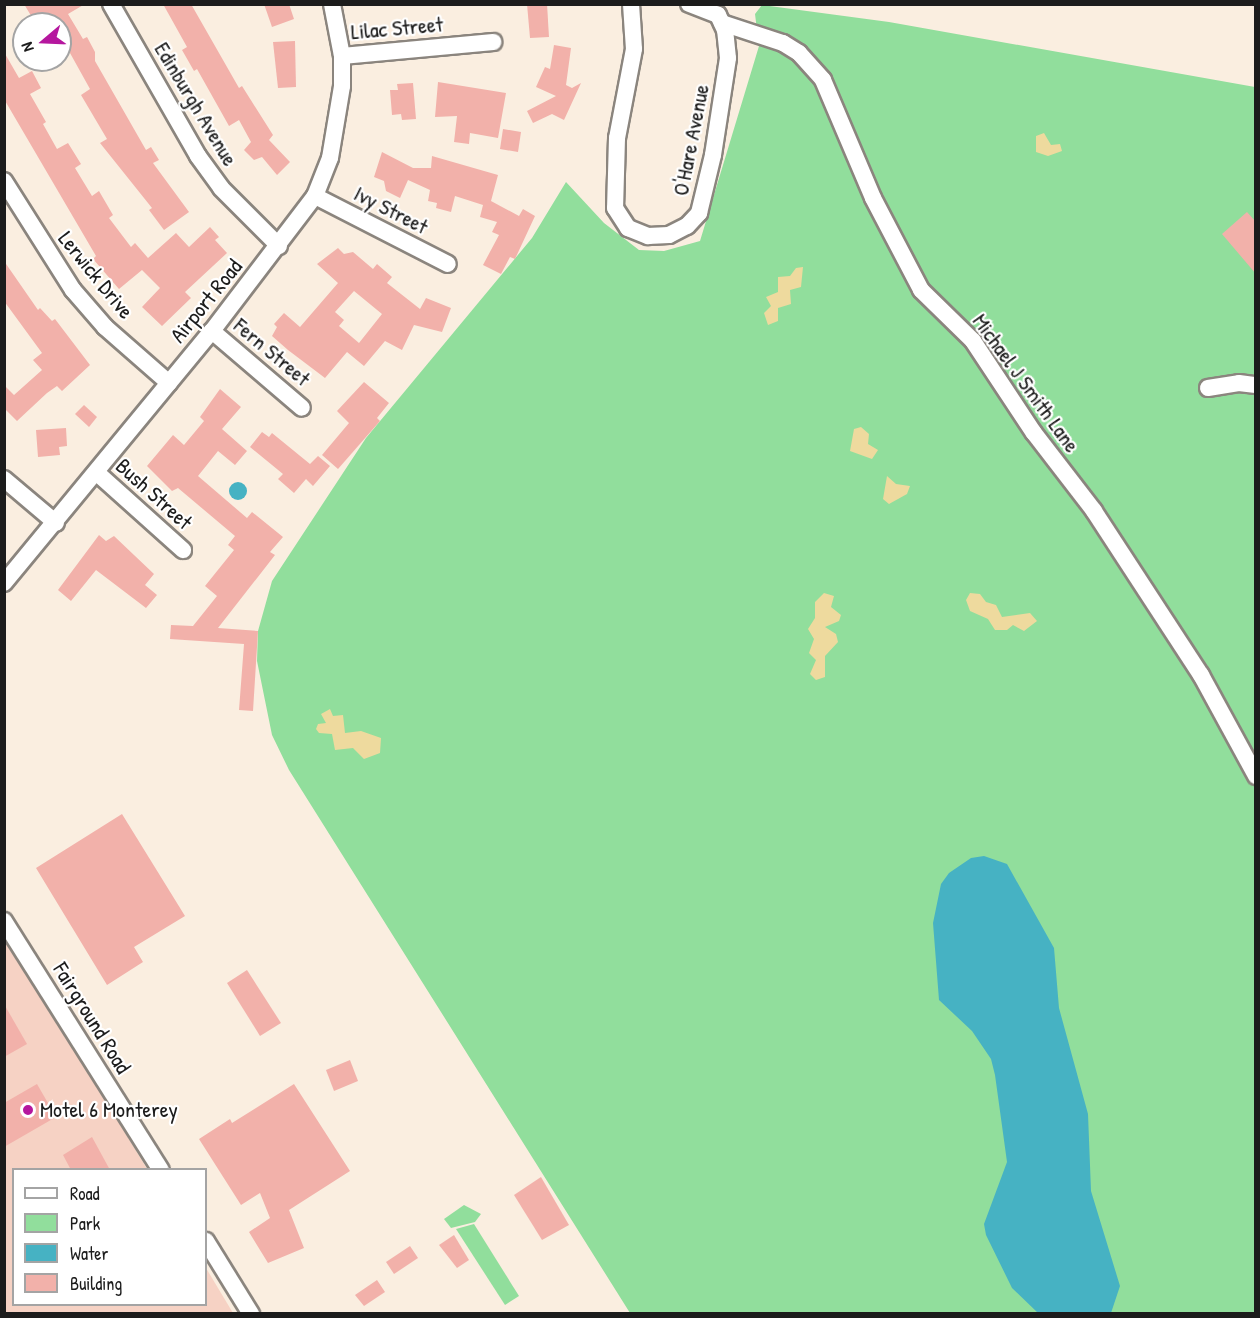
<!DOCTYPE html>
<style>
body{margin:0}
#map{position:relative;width:1260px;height:1318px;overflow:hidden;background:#faeee0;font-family:"Patrick Hand",sans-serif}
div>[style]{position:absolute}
.built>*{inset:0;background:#f6d2c4}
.green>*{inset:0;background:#91de9c}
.sand>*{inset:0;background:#eeda9e}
.water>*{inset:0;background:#46b2c3}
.round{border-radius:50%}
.building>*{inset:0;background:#f2b1aa}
.roads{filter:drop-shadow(2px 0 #8b857e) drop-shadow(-2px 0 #8b857e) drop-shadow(0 2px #8b857e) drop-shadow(0 -2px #8b857e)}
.minor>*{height:16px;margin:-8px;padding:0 8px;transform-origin:8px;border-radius:8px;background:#fff}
.dots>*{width:16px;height:16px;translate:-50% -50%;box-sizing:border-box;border:3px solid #fff;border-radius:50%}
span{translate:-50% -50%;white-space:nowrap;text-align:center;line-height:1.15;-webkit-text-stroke:4.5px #fff;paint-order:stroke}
.street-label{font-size:22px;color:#1c1c1c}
.poi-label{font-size:22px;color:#1c1c1c}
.left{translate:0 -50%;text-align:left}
.frame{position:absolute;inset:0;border:6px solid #1c1c1c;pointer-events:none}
.legend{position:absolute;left:12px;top:1168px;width:195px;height:138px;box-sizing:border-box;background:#fff;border:2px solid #a4a4a4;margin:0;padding:8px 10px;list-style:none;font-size:18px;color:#1c1c1c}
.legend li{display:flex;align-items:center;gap:12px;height:30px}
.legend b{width:30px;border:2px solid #a4a4a4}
.north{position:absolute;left:12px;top:12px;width:60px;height:60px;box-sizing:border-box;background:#fff;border:2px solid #a4a4a4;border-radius:50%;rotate:251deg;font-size:16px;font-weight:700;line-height:24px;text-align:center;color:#1c1c1c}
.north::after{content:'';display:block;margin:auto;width:21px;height:27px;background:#b5179e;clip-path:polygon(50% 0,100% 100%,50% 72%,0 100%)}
</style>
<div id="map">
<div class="built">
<div style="clip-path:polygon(4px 931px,147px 1169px,14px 1170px,14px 1304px,206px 1304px,206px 1268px,233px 1313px,5px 1313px)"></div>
</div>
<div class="green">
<div style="clip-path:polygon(762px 5px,889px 22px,1255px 87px,1255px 1313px,630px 1313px,289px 770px,272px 735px,257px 661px,258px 631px,272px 581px,366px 438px,532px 238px,566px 182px,604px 223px,639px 250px,664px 251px,700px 241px,759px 46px,755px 14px)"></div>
<div style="clip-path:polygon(464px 1205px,481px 1214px,475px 1222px,451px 1228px,444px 1219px)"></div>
<div style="clip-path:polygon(474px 1224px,519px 1296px,505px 1305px,456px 1229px)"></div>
</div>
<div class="sand">
<div style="clip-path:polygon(1044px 133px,1051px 145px,1060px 144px,1062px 151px,1048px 156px,1036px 152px,1036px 136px)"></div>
<div style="clip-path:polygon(803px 267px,801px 287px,790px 290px,791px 304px,778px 308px,778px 321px,768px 325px,764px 313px,771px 306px,766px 297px,778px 292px,778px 277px,790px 276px,796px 268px)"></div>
<div style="clip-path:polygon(861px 427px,869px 434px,868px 444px,878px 450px,872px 459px,850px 451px,854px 429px)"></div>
<div style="clip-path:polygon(887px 476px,896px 484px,910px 486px,907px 494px,889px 504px,883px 499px)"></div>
<div style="clip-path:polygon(824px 593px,834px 596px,831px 607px,841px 615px,839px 621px,825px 627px,836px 634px,838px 642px,825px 656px,825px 677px,816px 680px,810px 674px,816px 660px,809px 653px,814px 639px,808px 629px,815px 618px,815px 602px)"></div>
<div style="clip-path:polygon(970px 593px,980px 594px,986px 602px,996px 605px,1002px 617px,1030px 613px,1037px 621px,1024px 631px,1013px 625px,1007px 630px,995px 630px,988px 619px,970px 611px,966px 600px)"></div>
<div style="clip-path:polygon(330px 709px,333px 716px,343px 715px,345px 733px,361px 731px,381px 738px,380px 753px,364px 759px,353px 748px,335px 750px,332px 734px,319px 733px,316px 729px,318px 724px,326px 723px,321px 714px)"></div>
</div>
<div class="water">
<div class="round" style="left:229px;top:482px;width:18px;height:18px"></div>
<div style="clip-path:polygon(984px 856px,1007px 864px,1054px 948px,1059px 1008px,1088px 1114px,1091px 1191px,1120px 1286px,1111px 1313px,1038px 1313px,1012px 1288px,986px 1235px,984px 1224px,1007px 1162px,995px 1075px,991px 1059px,972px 1031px,939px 1000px,933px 923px,941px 884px,949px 873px,971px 858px)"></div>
</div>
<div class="building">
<div style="clip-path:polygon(24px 4px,85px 4px,68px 14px,83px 39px,87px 37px,95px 52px,95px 61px,146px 150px,151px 147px,159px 160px,153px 163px,189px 212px,164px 230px,149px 210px,152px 208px,100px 143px,107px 139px,81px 95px,90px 89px,60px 35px,60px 24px,36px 24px)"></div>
<div style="clip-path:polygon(163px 4px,191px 4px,239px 88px,242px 86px,273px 135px,269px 140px,290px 162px,277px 175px,262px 157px,254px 160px,244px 150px,251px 142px,239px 120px,229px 126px,197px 69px,194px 71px,182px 50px,187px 47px)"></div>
<div style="clip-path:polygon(264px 4px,289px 4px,294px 19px,272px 27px)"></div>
<div style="clip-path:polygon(527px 4px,547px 4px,549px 37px,530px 38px)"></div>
<div style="clip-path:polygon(295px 41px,296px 87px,278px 88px,273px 42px)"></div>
<div style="clip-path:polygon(554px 45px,571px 48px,566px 85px,572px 88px,581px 83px,564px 120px,552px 114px,533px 123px,527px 111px,556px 96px,536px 87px,545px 67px,550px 69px)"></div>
<div style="clip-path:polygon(4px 52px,19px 78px,32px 71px,41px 88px,30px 94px,46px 122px,43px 124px,57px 149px,68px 143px,81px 164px,75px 168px,92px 196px,99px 191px,113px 215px,109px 218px,131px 247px,135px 243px,148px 258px,176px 233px,189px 247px,210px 227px,219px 237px,215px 240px,227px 253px,185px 292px,191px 298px,162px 326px,142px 307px,160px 288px,142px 270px,119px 289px,93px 259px,96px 256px,4px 99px)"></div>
<div style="clip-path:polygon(438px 82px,506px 93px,498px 138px,470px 133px,469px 144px,454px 142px,457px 116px,435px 117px)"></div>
<div style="clip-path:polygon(413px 83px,416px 119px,402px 120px,401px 114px,392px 115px,390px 90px,398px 90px,397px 84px)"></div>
<div style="clip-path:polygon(503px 129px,521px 132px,518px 152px,500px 149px)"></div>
<div style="clip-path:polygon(382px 152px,413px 168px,431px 168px,432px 156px,498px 175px,491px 201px,519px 216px,523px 209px,535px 216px,515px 259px,510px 257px,501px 274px,483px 265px,499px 235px,492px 232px,497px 222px,480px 217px,483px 205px,455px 196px,451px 212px,436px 208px,437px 203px,428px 201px,430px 190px,408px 180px,400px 198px,386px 191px,384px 181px,374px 177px)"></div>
<div style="clip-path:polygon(1247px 212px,1256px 222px,1256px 274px,1222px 234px)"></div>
<div style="clip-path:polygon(evenodd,338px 248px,344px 254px,353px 252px,373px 269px,377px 264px,392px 277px,387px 283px,420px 309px,426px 298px,451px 308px,442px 332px,414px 325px,402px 350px,385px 341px,364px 366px,347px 352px,325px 378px,288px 350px,272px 336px,277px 327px,274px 324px,284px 313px,300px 327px,338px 283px,317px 264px,338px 248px,354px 291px,382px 314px,359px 343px,339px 326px,344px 320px,335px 312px,354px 291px)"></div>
<div style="clip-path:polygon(4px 261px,38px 310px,40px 308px,52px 321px,55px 319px,90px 365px,62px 391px,57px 386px,47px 393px,17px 421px,4px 408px,4px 385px,14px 395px,42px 370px,33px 360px,42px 353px,4px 301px)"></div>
<div style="clip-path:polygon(364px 382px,389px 403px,377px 418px,380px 421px,338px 469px,322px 455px,349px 423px,337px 411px)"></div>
<div style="clip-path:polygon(220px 389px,241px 407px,222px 429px,247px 451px,235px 465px,218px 451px,198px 476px,247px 518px,252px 512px,283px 537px,270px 552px,275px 555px,218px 628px,258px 631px,253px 711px,239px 710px,244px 644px,170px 639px,171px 625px,193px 626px,217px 596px,205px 586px,234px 550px,228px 545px,235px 536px,178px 488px,172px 491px,147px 466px,173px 435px,184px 445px,204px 421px,200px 417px)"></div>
<div style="clip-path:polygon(84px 405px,97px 417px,89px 427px,75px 414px)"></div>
<div style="clip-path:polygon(66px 428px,67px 446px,59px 447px,60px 455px,38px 457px,36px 430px)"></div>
<div style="clip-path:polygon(262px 432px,269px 437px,272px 433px,310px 464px,318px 456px,330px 466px,313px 486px,306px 479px,294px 493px,278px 479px,283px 474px,250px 447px)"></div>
<div style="clip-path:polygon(99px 535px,106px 541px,114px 536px,154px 574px,145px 585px,157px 595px,146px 608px,96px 570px,71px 601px,58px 590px)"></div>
<div style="clip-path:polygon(122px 814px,185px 916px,134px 947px,143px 962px,107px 985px,36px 868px)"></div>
<div style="clip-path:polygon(247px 970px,281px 1023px,260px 1036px,227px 983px)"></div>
<div style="clip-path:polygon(4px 1004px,27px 1044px,4px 1057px)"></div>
<div style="clip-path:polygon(350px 1060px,358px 1081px,334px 1091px,326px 1070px)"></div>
<div style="clip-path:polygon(37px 1084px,56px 1117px,4px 1147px,4px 1103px)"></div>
<div style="clip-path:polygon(294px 1084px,350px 1171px,289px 1210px,304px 1248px,268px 1263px,249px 1232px,270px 1218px,260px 1193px,241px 1205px,199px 1139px,230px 1119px,232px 1123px)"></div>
<div style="clip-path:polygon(92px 1137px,110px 1170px,71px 1170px,63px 1155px)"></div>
<div style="clip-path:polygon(541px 1177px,569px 1225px,542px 1240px,514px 1195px)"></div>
<div style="clip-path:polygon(454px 1235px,469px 1260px,457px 1268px,439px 1245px)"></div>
<div style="clip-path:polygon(410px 1246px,418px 1258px,394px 1274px,386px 1262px)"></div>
<div style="clip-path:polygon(377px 1280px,385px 1292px,364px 1306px,355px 1295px)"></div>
</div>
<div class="roads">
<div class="minor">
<div style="left:111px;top:4px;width:175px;rotate:60.2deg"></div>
<div style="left:198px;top:156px;width:39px;rotate:54deg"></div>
<div style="left:221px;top:188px;width:82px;rotate:45deg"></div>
<div style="left:631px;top:4px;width:45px;rotate:86.2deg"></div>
<div style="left:634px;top:49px;width:91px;rotate:100.8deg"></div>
<div style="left:617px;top:138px;width:70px;rotate:91.6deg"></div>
<div style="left:615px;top:208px;width:24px;rotate:57deg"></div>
<div style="left:628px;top:228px;width:22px;rotate:22deg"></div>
<div style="left:648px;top:236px;width:21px;rotate:-3deg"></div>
<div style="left:669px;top:235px;width:20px;rotate:-27deg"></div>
<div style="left:687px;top:226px;width:18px;rotate:-47deg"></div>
<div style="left:699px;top:213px;width:60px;rotate:-76.4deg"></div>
<div style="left:713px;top:155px;width:98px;rotate:-81.2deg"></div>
<div style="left:728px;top:58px;width:28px;rotate:-96deg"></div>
<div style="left:725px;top:30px;width:17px;rotate:-115deg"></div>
<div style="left:718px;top:15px;width:31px;rotate:-159deg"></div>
<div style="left:722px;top:23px;width:64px;rotate:18.2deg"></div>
<div style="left:783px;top:43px;width:19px;rotate:32deg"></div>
<div style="left:799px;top:53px;width:36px;rotate:48deg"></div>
<div style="left:823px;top:80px;width:128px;rotate:67deg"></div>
<div style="left:873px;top:198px;width:104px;rotate:62.4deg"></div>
<div style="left:921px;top:290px;width:73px;rotate:44.4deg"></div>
<div style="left:973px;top:341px;width:110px;rotate:56.5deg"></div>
<div style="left:1034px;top:433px;width:98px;rotate:52.4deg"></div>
<div style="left:1094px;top:511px;width:196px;rotate:56.9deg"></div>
<div style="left:1201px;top:675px;width:115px;rotate:61.4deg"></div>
<div style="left:342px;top:56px;width:152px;rotate:-5.3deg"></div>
<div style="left:4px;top:181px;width:129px;rotate:57.7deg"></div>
<div style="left:73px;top:290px;width:49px;rotate:49.1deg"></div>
<div style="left:105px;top:327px;width:85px;rotate:41.2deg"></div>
<div style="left:315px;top:196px;width:149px;rotate:27.1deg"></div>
<div style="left:212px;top:331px;width:118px;rotate:40.5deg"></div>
<div style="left:1208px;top:388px;width:31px;rotate:-9deg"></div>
<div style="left:1239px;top:383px;width:17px;rotate:7deg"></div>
<div style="left:96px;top:472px;width:117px;rotate:41.9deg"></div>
<div style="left:4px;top:479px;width:68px;rotate:40.2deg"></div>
<div style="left:4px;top:583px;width:327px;rotate:-50.5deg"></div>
<div style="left:212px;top:331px;width:170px;rotate:-52.7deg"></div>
<div style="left:315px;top:196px;width:41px;rotate:-68.5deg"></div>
<div style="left:330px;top:158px;width:73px;rotate:-80.5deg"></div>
<div style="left:342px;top:86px;width:30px;rotate:-90deg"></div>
<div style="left:342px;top:56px;width:53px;rotate:-100.9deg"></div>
<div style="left:4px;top:921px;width:294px;rotate:57.8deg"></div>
<div style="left:206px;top:1241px;width:86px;rotate:58.3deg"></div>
</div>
</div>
<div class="dots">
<div style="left:28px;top:1110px;background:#b5179e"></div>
</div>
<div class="street-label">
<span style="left:397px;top:28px;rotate:-5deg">Lilac Street</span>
<span style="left:196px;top:104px;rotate:59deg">Edinburgh Avenue</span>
<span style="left:691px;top:140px;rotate:-79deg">O'Hare Avenue</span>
<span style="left:391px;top:210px;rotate:27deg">Ivy Street</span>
<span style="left:96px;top:275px;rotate:51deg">Lerwick Drive</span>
<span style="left:206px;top:301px;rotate:-51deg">Airport Road</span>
<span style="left:272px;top:352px;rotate:40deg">Fern Street</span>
<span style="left:1026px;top:383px;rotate:54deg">Michael J Smith Lane</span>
<span style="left:154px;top:494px;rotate:42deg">Bush Street</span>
<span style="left:92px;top:1018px;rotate:58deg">Fairground Road</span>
</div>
<div class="poi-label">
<span class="left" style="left:40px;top:1110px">Motel 6 Monterey</span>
</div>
<div class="frame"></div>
<ul class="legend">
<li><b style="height:8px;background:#fff"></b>Road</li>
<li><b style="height:16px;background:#91de9c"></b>Park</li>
<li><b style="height:16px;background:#46b2c3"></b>Water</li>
<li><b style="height:16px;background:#f2b1aa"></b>Building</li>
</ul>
<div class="north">N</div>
</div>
